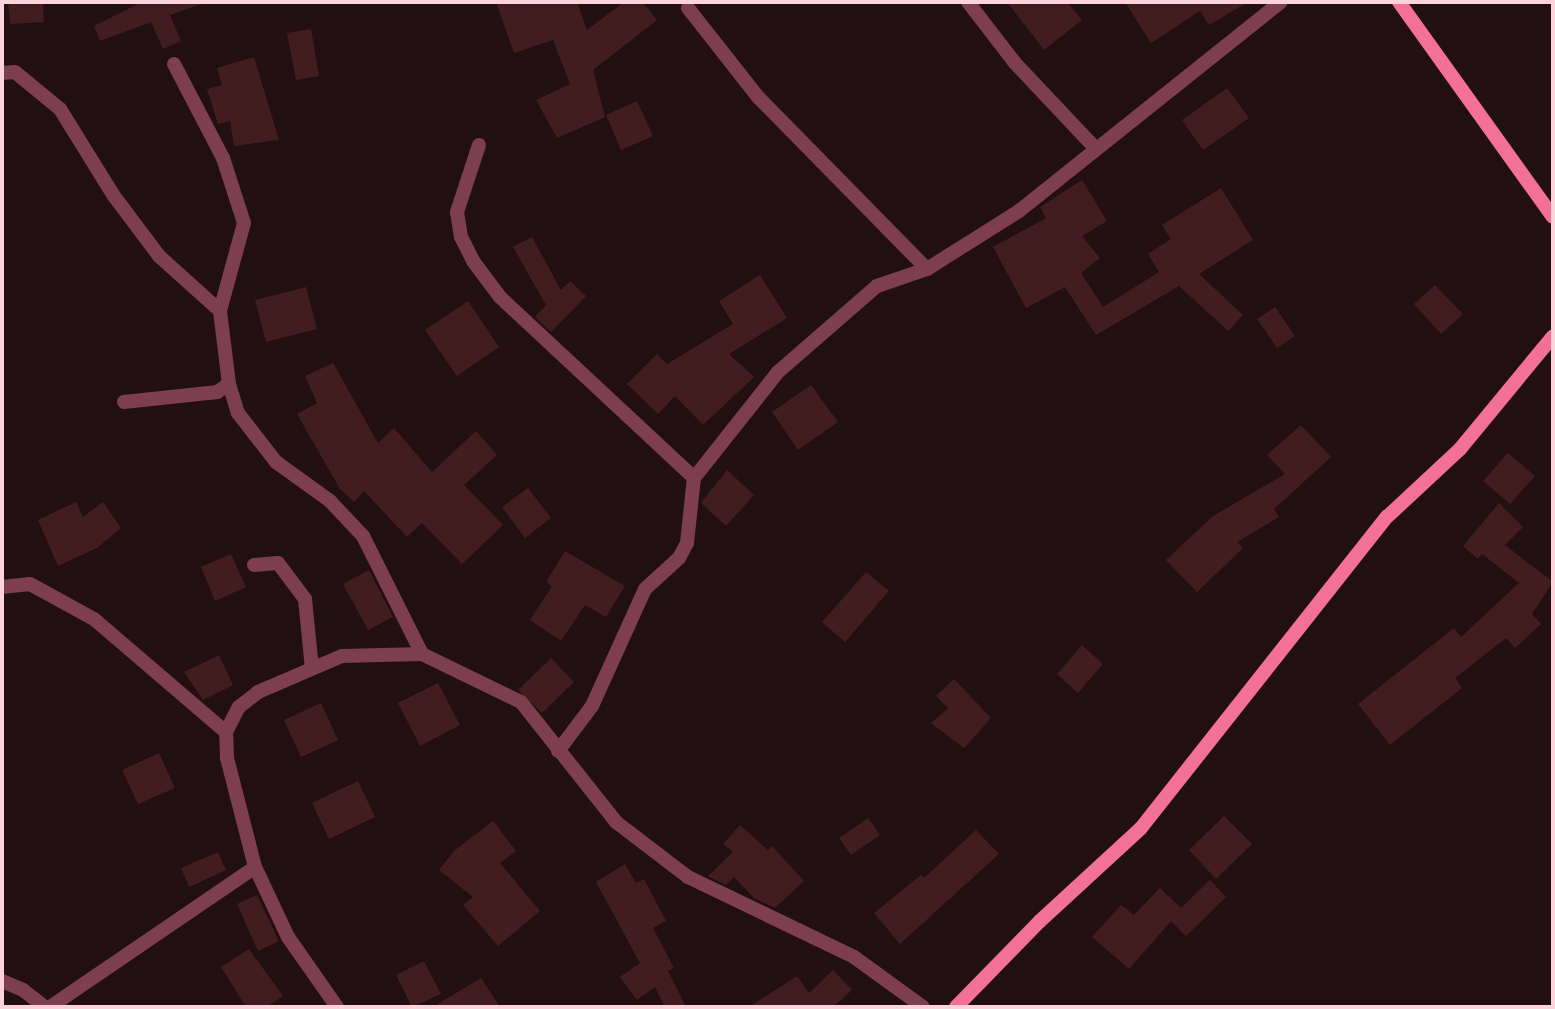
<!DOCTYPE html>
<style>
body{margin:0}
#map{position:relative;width:1555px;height:1009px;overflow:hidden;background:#220f12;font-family:"Golos Text",sans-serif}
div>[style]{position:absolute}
.building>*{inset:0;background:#411d20}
.street>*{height:14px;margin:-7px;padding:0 7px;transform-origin:7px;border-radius:7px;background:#7d3e4f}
.secondary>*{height:14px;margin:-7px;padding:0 7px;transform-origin:7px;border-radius:7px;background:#f47196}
span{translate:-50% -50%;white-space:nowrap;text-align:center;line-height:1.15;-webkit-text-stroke:5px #220f12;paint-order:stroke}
.frame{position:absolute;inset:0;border:4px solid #fcd3db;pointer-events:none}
</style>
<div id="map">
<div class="building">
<div style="clip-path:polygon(8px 2px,43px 2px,44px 22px,10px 24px)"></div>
<div style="clip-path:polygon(142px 2px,200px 2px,201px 4px,170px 15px,181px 41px,163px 49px,151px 22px,100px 41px,94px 26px)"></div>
<div style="clip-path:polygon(496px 2px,577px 2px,587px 30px,624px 2px,642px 2px,657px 20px,593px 70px,605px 117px,557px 138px,536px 100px,570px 84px,553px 40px,514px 53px)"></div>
<div style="clip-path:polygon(1007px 2px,1067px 2px,1082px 20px,1044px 50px)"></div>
<div style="clip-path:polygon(1125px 2px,1248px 2px,1209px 25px,1200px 11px,1151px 43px)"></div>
<div style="clip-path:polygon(311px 29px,319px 76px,296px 80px,287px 33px)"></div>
<div style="clip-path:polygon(254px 57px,279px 140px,234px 146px,230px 121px,218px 124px,207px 89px,222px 85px,217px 68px)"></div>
<div style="clip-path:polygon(1227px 88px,1249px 118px,1203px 150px,1182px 120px)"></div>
<div style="clip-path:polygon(637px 101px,653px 136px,621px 150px,606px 115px)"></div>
<div style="clip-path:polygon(1082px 180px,1107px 221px,1082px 236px,1100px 258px,1081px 273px,1103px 307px,1159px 272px,1148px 254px,1171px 239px,1162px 225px,1221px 188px,1253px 240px,1199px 274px,1243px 315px,1228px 331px,1179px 286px,1096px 335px,1065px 287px,1026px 308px,993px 247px,1046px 218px,1040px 207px)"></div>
<div style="clip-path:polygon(532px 237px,561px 290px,570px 281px,586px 296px,551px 332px,535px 317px,546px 305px,513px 247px)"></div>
<div style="clip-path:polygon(760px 275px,787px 318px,729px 354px,754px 377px,703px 425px,675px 396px,658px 414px,627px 384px,657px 354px,667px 364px,733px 324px,719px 301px)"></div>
<div style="clip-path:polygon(1435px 285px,1463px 314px,1441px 334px,1414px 304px)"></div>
<div style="clip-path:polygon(306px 287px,317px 329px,266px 342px,255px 300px)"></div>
<div style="clip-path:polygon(468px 301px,499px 347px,457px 376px,425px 330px)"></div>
<div style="clip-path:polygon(1275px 307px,1295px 336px,1277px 348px,1257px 319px)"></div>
<div style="clip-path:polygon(333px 363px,378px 443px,394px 428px,432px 472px,476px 431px,497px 455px,464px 485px,503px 525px,462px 564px,422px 523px,407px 537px,364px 491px,354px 502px,340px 489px,297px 414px,317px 403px,305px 376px)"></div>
<div style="clip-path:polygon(811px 385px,838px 422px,798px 450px,772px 412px)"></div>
<div style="clip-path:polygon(1301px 425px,1331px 457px,1274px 509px,1279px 517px,1237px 542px,1243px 548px,1197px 592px,1166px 560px,1213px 516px,1285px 474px,1267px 455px)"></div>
<div style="clip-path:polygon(1508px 453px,1535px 476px,1510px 504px,1483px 481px)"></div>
<div style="clip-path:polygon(727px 470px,754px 495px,726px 526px,701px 503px)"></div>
<div style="clip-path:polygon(528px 488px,551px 518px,525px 538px,502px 507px)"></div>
<div style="clip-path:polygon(76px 502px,83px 517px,103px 502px,121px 528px,97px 548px,58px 566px,38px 520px)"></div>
<div style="clip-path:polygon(1499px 503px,1523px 527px,1505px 545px,1553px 582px,1532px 614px,1541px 624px,1515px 648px,1506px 638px,1455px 678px,1462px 688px,1390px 745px,1358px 704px,1454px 628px,1461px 637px,1519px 583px,1482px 554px,1478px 559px,1463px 546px)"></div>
<div style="clip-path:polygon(565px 551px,625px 586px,606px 617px,585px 605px,561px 641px,530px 620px,552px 586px,546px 582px)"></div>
<div style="clip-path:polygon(231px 554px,246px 587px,215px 601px,201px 567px)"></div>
<div style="clip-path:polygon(369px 570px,393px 617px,368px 630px,343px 584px)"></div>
<div style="clip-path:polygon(866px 572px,889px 591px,845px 642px,822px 622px)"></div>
<div style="clip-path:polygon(1082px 645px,1103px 664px,1078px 693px,1057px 674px)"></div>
<div style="clip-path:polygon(219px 655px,233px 685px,203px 700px,184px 672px)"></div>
<div style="clip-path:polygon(551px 658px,574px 682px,542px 713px,518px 690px)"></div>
<div style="clip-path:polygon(954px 679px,991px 718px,964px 748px,931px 723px,948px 708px,936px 696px)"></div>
<div style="clip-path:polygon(438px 683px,460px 725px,420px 746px,398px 703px)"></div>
<div style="clip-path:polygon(321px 703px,338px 740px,301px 757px,284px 720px)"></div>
<div style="clip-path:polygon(159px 753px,175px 788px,138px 804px,122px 770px)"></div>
<div style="clip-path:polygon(358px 781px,375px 817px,329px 839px,312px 803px)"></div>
<div style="clip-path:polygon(1224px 816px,1252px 844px,1216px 879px,1189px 850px)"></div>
<div style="clip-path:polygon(868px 818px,880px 835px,851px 855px,839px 838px)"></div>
<div style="clip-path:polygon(493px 821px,516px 851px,500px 863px,540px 911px,498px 946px,463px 905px,473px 897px,439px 870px,454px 851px)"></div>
<div style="clip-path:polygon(740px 825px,768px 850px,772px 846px,804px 881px,775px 908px,754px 898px,734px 877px,726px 885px,708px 876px,733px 852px,723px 844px)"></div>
<div style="clip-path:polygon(976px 830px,999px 854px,900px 944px,874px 913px,921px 875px,924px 878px)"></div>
<div style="clip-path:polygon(218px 852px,226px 870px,189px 887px,181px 868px)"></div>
<div style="clip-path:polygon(625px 864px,636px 883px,644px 879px,666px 921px,653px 928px,674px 968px,668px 971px,686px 1007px,665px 1007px,655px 987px,637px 1000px,620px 977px,640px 963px,596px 882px)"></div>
<div style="clip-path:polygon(1210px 880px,1226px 897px,1186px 936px,1171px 921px,1129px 969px,1092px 937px,1121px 905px,1134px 915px,1160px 888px,1181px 908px)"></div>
<div style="clip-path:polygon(257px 895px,279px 941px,258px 951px,237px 904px)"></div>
<div style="clip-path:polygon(249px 949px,283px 996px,267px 1007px,246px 1007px,221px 967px)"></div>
<div style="clip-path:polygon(424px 961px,441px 994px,412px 1007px,396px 975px)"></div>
<div style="clip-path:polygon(833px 970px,852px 990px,833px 1007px,749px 1007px,797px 976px,809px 993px)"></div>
<div style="clip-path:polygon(481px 978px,500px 1007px,433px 1007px)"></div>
</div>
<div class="street">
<div style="left:968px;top:2px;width:77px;rotate:52.4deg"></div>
<div style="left:1015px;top:63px;width:118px;rotate:46.7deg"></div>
<div style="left:688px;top:8px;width:113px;rotate:51.8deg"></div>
<div style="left:758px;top:97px;width:241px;rotate:45.5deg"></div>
<div style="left:174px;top:64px;width:106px;rotate:62.5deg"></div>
<div style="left:223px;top:158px;width:68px;rotate:72.1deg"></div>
<div style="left:244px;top:223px;width:91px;rotate:105.3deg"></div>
<div style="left:220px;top:311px;width:74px;rotate:83deg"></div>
<div style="left:229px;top:384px;width:30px;rotate:73deg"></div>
<div style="left:238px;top:413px;width:62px;rotate:52.2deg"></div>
<div style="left:276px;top:462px;width:67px;rotate:35.8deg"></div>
<div style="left:330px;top:501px;width:48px;rotate:46.7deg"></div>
<div style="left:363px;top:536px;width:132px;rotate:63.4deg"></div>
<div style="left:2px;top:73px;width:13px;rotate:-4deg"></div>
<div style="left:15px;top:72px;width:58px;rotate:39.4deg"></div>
<div style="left:60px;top:109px;width:102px;rotate:58.2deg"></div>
<div style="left:114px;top:196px;width:75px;rotate:53.1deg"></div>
<div style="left:159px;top:256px;width:82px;rotate:42deg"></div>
<div style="left:479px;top:145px;width:71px;rotate:108.2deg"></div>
<div style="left:457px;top:212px;width:25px;rotate:81deg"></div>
<div style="left:461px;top:237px;width:27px;rotate:63deg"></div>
<div style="left:473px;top:261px;width:45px;rotate:53.1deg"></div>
<div style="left:500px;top:297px;width:265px;rotate:43deg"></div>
<div style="left:124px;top:402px;width:94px;rotate:-6.1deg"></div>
<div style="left:217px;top:392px;width:14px;rotate:-34deg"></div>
<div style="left:254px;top:565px;width:24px;rotate:-5deg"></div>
<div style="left:278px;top:563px;width:45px;rotate:53.1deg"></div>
<div style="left:305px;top:599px;width:70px;rotate:84.3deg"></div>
<div style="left:2px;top:587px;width:28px;rotate:-6deg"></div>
<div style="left:30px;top:584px;width:73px;rotate:28.7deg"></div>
<div style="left:94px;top:619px;width:174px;rotate:40.6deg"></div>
<div style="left:558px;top:751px;width:56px;rotate:-52.9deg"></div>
<div style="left:592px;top:706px;width:128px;rotate:-65.6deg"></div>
<div style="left:645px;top:589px;width:46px;rotate:-42.4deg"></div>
<div style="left:679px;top:558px;width:17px;rotate:-62deg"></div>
<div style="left:687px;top:543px;width:65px;rotate:-83.9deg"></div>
<div style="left:694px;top:478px;width:135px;rotate:-51.6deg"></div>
<div style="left:778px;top:372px;width:131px;rotate:-41deg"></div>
<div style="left:877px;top:286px;width:53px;rotate:-18.8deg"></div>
<div style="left:927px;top:269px;width:109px;rotate:-32.2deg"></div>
<div style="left:1019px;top:211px;width:335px;rotate:-38.6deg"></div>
<div style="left:2px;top:981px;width:23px;rotate:23deg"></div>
<div style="left:23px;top:990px;width:28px;rotate:38deg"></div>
<div style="left:50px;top:1007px;width:248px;rotate:-34.3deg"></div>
<div style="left:337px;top:1007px;width:85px;rotate:-125deg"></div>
<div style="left:288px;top:937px;width:77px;rotate:-115.2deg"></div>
<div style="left:255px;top:867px;width:113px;rotate:-104.4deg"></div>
<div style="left:227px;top:758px;width:26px;rotate:-92deg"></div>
<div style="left:226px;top:732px;width:28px;rotate:-63deg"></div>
<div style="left:239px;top:707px;width:24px;rotate:-38deg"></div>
<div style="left:258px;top:692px;width:91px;rotate:-23.2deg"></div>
<div style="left:342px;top:656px;width:80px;rotate:-1.4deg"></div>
<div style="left:422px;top:654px;width:110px;rotate:25.9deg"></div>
<div style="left:521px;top:702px;width:153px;rotate:51.6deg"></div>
<div style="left:616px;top:822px;width:91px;rotate:37.4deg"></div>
<div style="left:688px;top:877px;width:184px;rotate:25.7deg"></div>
<div style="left:854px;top:957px;width:85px;rotate:35.9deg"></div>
</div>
<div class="secondary">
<div style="left:1399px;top:2px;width:264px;rotate:54.4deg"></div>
<div style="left:956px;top:1007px;width:120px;rotate:-45.7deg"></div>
<div style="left:1040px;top:921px;width:137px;rotate:-42.6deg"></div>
<div style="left:1141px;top:828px;width:397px;rotate:-51.7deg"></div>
<div style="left:1387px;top:517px;width:100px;rotate:-43deg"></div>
<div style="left:1460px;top:449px;width:146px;rotate:-50.5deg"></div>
</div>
<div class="frame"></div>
</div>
